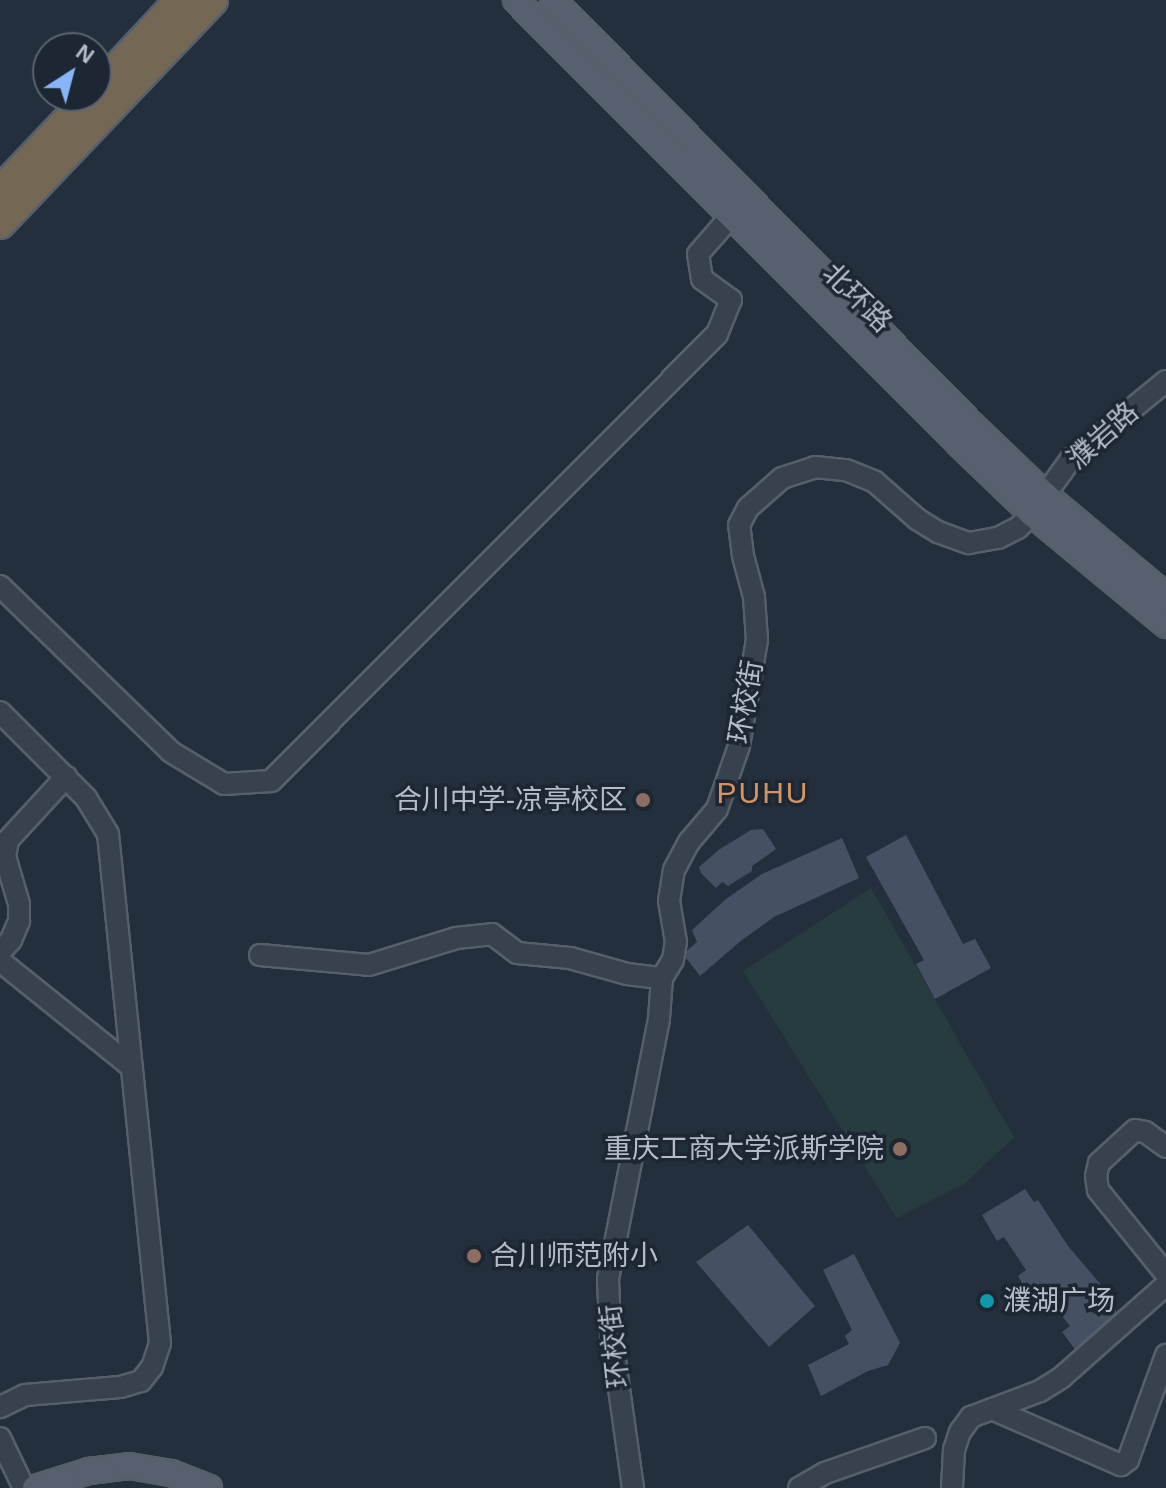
<!DOCTYPE html>
<meta charset="utf-8">
<style>
body{margin:0}
#map{position:relative;width:1166px;height:1488px;overflow:hidden;background:#242f3e;font-family:Arial,"Noto Sans SC",sans-serif}
div>[style]{position:absolute}
.green>*{inset:0;background:#263c3f}
.building>*{inset:0;background:#455162}
.roads{filter:drop-shadow(2px 0 #565f6c) drop-shadow(-2px 0 #565f6c) drop-shadow(0 2px #565f6c) drop-shadow(0 -2px #565f6c)}
.minor>*{height:20px;margin:-10px;padding:0 10px;transform-origin:10px;border-radius:10px;background:#38414e}
.major>*{height:24px;margin:-12px;padding:0 12px;transform-origin:12px;border-radius:12px;background:#56606e}
.highway>*{height:28px;margin:-14px;padding:0 14px;transform-origin:14px;border-radius:14px;background:#746855}
.dots>*{width:22px;height:22px;translate:-50% -50%;box-sizing:border-box;border:4px solid #1d2633;border-radius:50%}
span{translate:-50% -50%;white-space:nowrap;text-align:center;line-height:1.15;-webkit-text-stroke:7px #1d2633;paint-order:stroke}
.street-label{font-size:28px;color:#b4bcc9}
.poi-label{font-size:28px;color:#b4bcc9}
.right{translate:-100% -50%;text-align:right}
.left{translate:0 -50%;text-align:left}
.neighbourhood-label{font-size:30px;color:#d59563;letter-spacing:2px}
.north{position:absolute;left:32px;top:32px;width:80px;height:80px;box-sizing:border-box;background:#1d2633;border:2px solid #59626f;border-radius:50%;rotate:36deg;font-size:22px;font-weight:700;line-height:32px;text-align:center;color:#b4bcc9}
.north::after{content:'';display:block;margin:auto;width:28px;height:36px;background:#8ab4f8;clip-path:polygon(50% 0,100% 100%,50% 72%,0 100%)}
</style>
<div id="map">
<div class="green">
<div style="clip-path:polygon(871px 888px,1014px 1137px,964px 1184px,897px 1218px,743px 971px)"></div>
</div>
<div class="building">
<div style="clip-path:polygon(763px 829px,776px 849px,752px 866px,752px 871px,728px 886px,722px 882px,716px 888px,701px 873px,699px 867px,720px 849px,751px 830px)"></div>
<div style="clip-path:polygon(906px 835px,963px 944px,975px 939px,991px 968px,935px 999px,916px 964px,924px 960px,866px 857px)"></div>
<div style="clip-path:polygon(842px 838px,859px 878px,774px 917px,742px 940px,700px 976px,683px 954px,697px 942px,692px 930px,726px 899px,762px 874px)"></div>
<div style="clip-path:polygon(1025px 1189px,1034px 1202px,1038px 1200px,1068px 1246px,1113px 1299px,1119px 1322px,1082px 1359px,1062px 1332px,1070px 1326px,1047px 1298px,1034px 1304px,1018px 1276px,1026px 1270px,1004px 1237px,997px 1241px,982px 1215px)"></div>
<div style="clip-path:polygon(748px 1225px,815px 1306px,769px 1347px,696px 1262px)"></div>
<div style="clip-path:polygon(854px 1254px,900px 1343px,888px 1365px,868px 1371px,821px 1396px,808px 1365px,849px 1344px,845px 1336px,852px 1330px,823px 1270px)"></div>
</div>
<div class="roads">
<div class="minor">
<div style="left:1045px;top:495px;width:44px;rotate:-54.2deg"></div>
<div style="left:1071px;top:459px;width:123px;rotate:-39.4deg"></div>
<div style="left:0;top:586px;width:238px;rotate:44.1deg"></div>
<div style="left:171px;top:752px;width:62px;rotate:31.1deg"></div>
<div style="left:224px;top:784px;width:47px;rotate:-3.7deg"></div>
<div style="left:271px;top:781px;width:631px;rotate:-45.06deg"></div>
<div style="left:717px;top:334px;width:37px;rotate:-68deg"></div>
<div style="left:731px;top:300px;width:36px;rotate:-144deg"></div>
<div style="left:702px;top:279px;width:25px;rotate:-99deg"></div>
<div style="left:698px;top:254px;width:52px;rotate:-48.9deg"></div>
<div style="left:0;top:712px;width:122px;rotate:45deg"></div>
<div style="left:86px;top:798px;width:42px;rotate:58.6deg"></div>
<div style="left:108px;top:834px;width:512px;rotate:84.17deg"></div>
<div style="left:160px;top:1343px;width:25px;rotate:108deg"></div>
<div style="left:152px;top:1367px;width:18px;rotate:128deg"></div>
<div style="left:141px;top:1381px;width:22px;rotate:164deg"></div>
<div style="left:120px;top:1387px;width:95px;rotate:175.2deg"></div>
<div style="left:25px;top:1395px;width:28px;rotate:154deg"></div>
<div style="left:0;top:952px;width:16px;rotate:-47deg"></div>
<div style="left:11px;top:940px;width:21px;rotate:-67deg"></div>
<div style="left:19px;top:921px;width:17px;rotate:-90deg"></div>
<div style="left:19px;top:904px;width:50px;rotate:-106.3deg"></div>
<div style="left:5px;top:856px;width:16px;rotate:-79deg"></div>
<div style="left:8px;top:840px;width:86px;rotate:-47.4deg"></div>
<div style="left:260px;top:955px;width:109px;rotate:5.2deg"></div>
<div style="left:369px;top:965px;width:91px;rotate:-17.2deg"></div>
<div style="left:456px;top:938px;width:36px;rotate:-6deg"></div>
<div style="left:492px;top:934px;width:31px;rotate:37deg"></div>
<div style="left:517px;top:953px;width:53px;rotate:5.4deg"></div>
<div style="left:570px;top:958px;width:59px;rotate:15.7deg"></div>
<div style="left:627px;top:974px;width:35px;rotate:7deg"></div>
<div style="left:0;top:961px;width:169px;rotate:38.8deg"></div>
<div style="left:1166px;top:1147px;width:26px;rotate:-144deg"></div>
<div style="left:1145px;top:1132px;width:10px;rotate:-169deg"></div>
<div style="left:1135px;top:1130px;width:49px;rotate:137.5deg"></div>
<div style="left:1099px;top:1163px;width:13px;rotate:103deg"></div>
<div style="left:1096px;top:1176px;width:14px;rotate:82deg"></div>
<div style="left:1098px;top:1190px;width:108px;rotate:51deg"></div>
<div style="left:992px;top:1409px;width:141px;rotate:23.5deg"></div>
<div style="left:1121px;top:1465px;width:9px;rotate:-36deg"></div>
<div style="left:1128px;top:1460px;width:112px;rotate:-70.1deg"></div>
<div style="left:0;top:1438px;width:55px;rotate:64.4deg"></div>
<div style="left:633px;top:1488px;width:165px;rotate:-98deg"></div>
<div style="left:610px;top:1325px;width:46px;rotate:-92.5deg"></div>
<div style="left:608px;top:1279px;width:266px;rotate:-78.9deg"></div>
<div style="left:659px;top:1018px;width:40px;rotate:-85.7deg"></div>
<div style="left:662px;top:978px;width:21px;rotate:-59deg"></div>
<div style="left:673px;top:960px;width:18px;rotate:-81deg"></div>
<div style="left:676px;top:942px;width:42px;rotate:-99.7deg"></div>
<div style="left:669px;top:901px;width:31px;rotate:-81deg"></div>
<div style="left:674px;top:870px;width:32px;rotate:-62deg"></div>
<div style="left:689px;top:842px;width:43px;rotate:-49.7deg"></div>
<div style="left:717px;top:809px;width:67px;rotate:-70.8deg"></div>
<div style="left:739px;top:746px;width:108px;rotate:-80.4deg"></div>
<div style="left:757px;top:640px;width:43px;rotate:-94deg"></div>
<div style="left:754px;top:597px;width:42px;rotate:-105deg"></div>
<div style="left:743px;top:556px;width:31px;rotate:-97deg"></div>
<div style="left:739px;top:525px;width:19px;rotate:-62deg"></div>
<div style="left:748px;top:508px;width:45px;rotate:-41.4deg"></div>
<div style="left:782px;top:478px;width:35px;rotate:-18deg"></div>
<div style="left:815px;top:467px;width:31px;rotate:6deg"></div>
<div style="left:846px;top:470px;width:31px;rotate:22deg"></div>
<div style="left:875px;top:482px;width:56px;rotate:41.4deg"></div>
<div style="left:917px;top:519px;width:25px;rotate:32deg"></div>
<div style="left:938px;top:532px;width:33px;rotate:20deg"></div>
<div style="left:969px;top:543px;width:29px;rotate:-10deg"></div>
<div style="left:998px;top:538px;width:22px;rotate:-27deg"></div>
<div style="left:1018px;top:528px;width:20px;rotate:-45deg"></div>
<div style="left:799px;top:1488px;width:30px;rotate:-30deg"></div>
<div style="left:825px;top:1473px;width:106px;rotate:-19.3deg"></div>
<div style="left:952px;top:1488px;width:38px;rotate:-87deg"></div>
<div style="left:954px;top:1450px;width:19px;rotate:-72deg"></div>
<div style="left:960px;top:1432px;width:19px;rotate:-54deg"></div>
<div style="left:971px;top:1417px;width:74px;rotate:-20.6deg"></div>
<div style="left:1040px;top:1391px;width:26px;rotate:-32deg"></div>
<div style="left:1062px;top:1377px;width:139px;rotate:-41.5deg"></div>
</div>
<div class="major">
<div style="left:516px;top:0;width:626px;rotate:45.06deg"></div>
<div style="left:958px;top:443px;width:103px;rotate:43.8deg"></div>
<div style="left:1032px;top:514px;width:174px;rotate:39.6deg"></div>
<div style="left:553px;top:0;width:597px;rotate:45.41deg"></div>
<div style="left:972px;top:425px;width:101px;rotate:43.8deg"></div>
<div style="left:1045px;top:495px;width:158px;rotate:39.9deg"></div>
<div style="left:35px;top:1488px;width:57px;rotate:-17.5deg"></div>
<div style="left:89px;top:1471px;width:40px;rotate:-7.1deg"></div>
<div style="left:129px;top:1466px;width:43px;rotate:9.5deg"></div>
<div style="left:171px;top:1473px;width:41px;rotate:21.5deg"></div>
</div>
<div class="highway">
<div style="left:96px;top:90px;width:123px;rotate:-47deg"></div>
<div style="left:0;top:191px;width:131px;rotate:-46.5deg"></div>
<div style="left:0;top:224px;width:309px;rotate:-46.4deg"></div>
</div>
</div>
<div class="dots">
<div style="left:643px;top:800px;background:#8d6e63"></div>
<div style="left:900px;top:1149px;background:#8d6e63"></div>
<div style="left:474px;top:1256px;background:#8d6e63"></div>
<div style="left:987px;top:1301px;background:#0f9aa8"></div>
</div>
<div class="street-label">
<span style="left:857px;top:298px;rotate:45deg">北环路</span>
<span style="left:1103px;top:436px;rotate:-42deg">濮岩路</span>
<span style="left:746px;top:702px;rotate:-80deg">环校街</span>
<span style="left:615px;top:1346px;rotate:-96deg">环校街</span>
</div>
<div class="poi-label">
<span class="right" style="left:627px;top:800px">合川中学-凉亭校区</span>
<span class="right" style="left:884px;top:1149px">重庆工商大学派斯学院</span>
<span class="left" style="left:490px;top:1256px">合川师范附小</span>
<span class="left" style="left:1003px;top:1301px">濮湖广场</span>
</div>
<div class="neighbourhood-label">
<span style="left:763px;top:793px">PUHU</span>
</div>
<div class="north">N</div>
</div>
